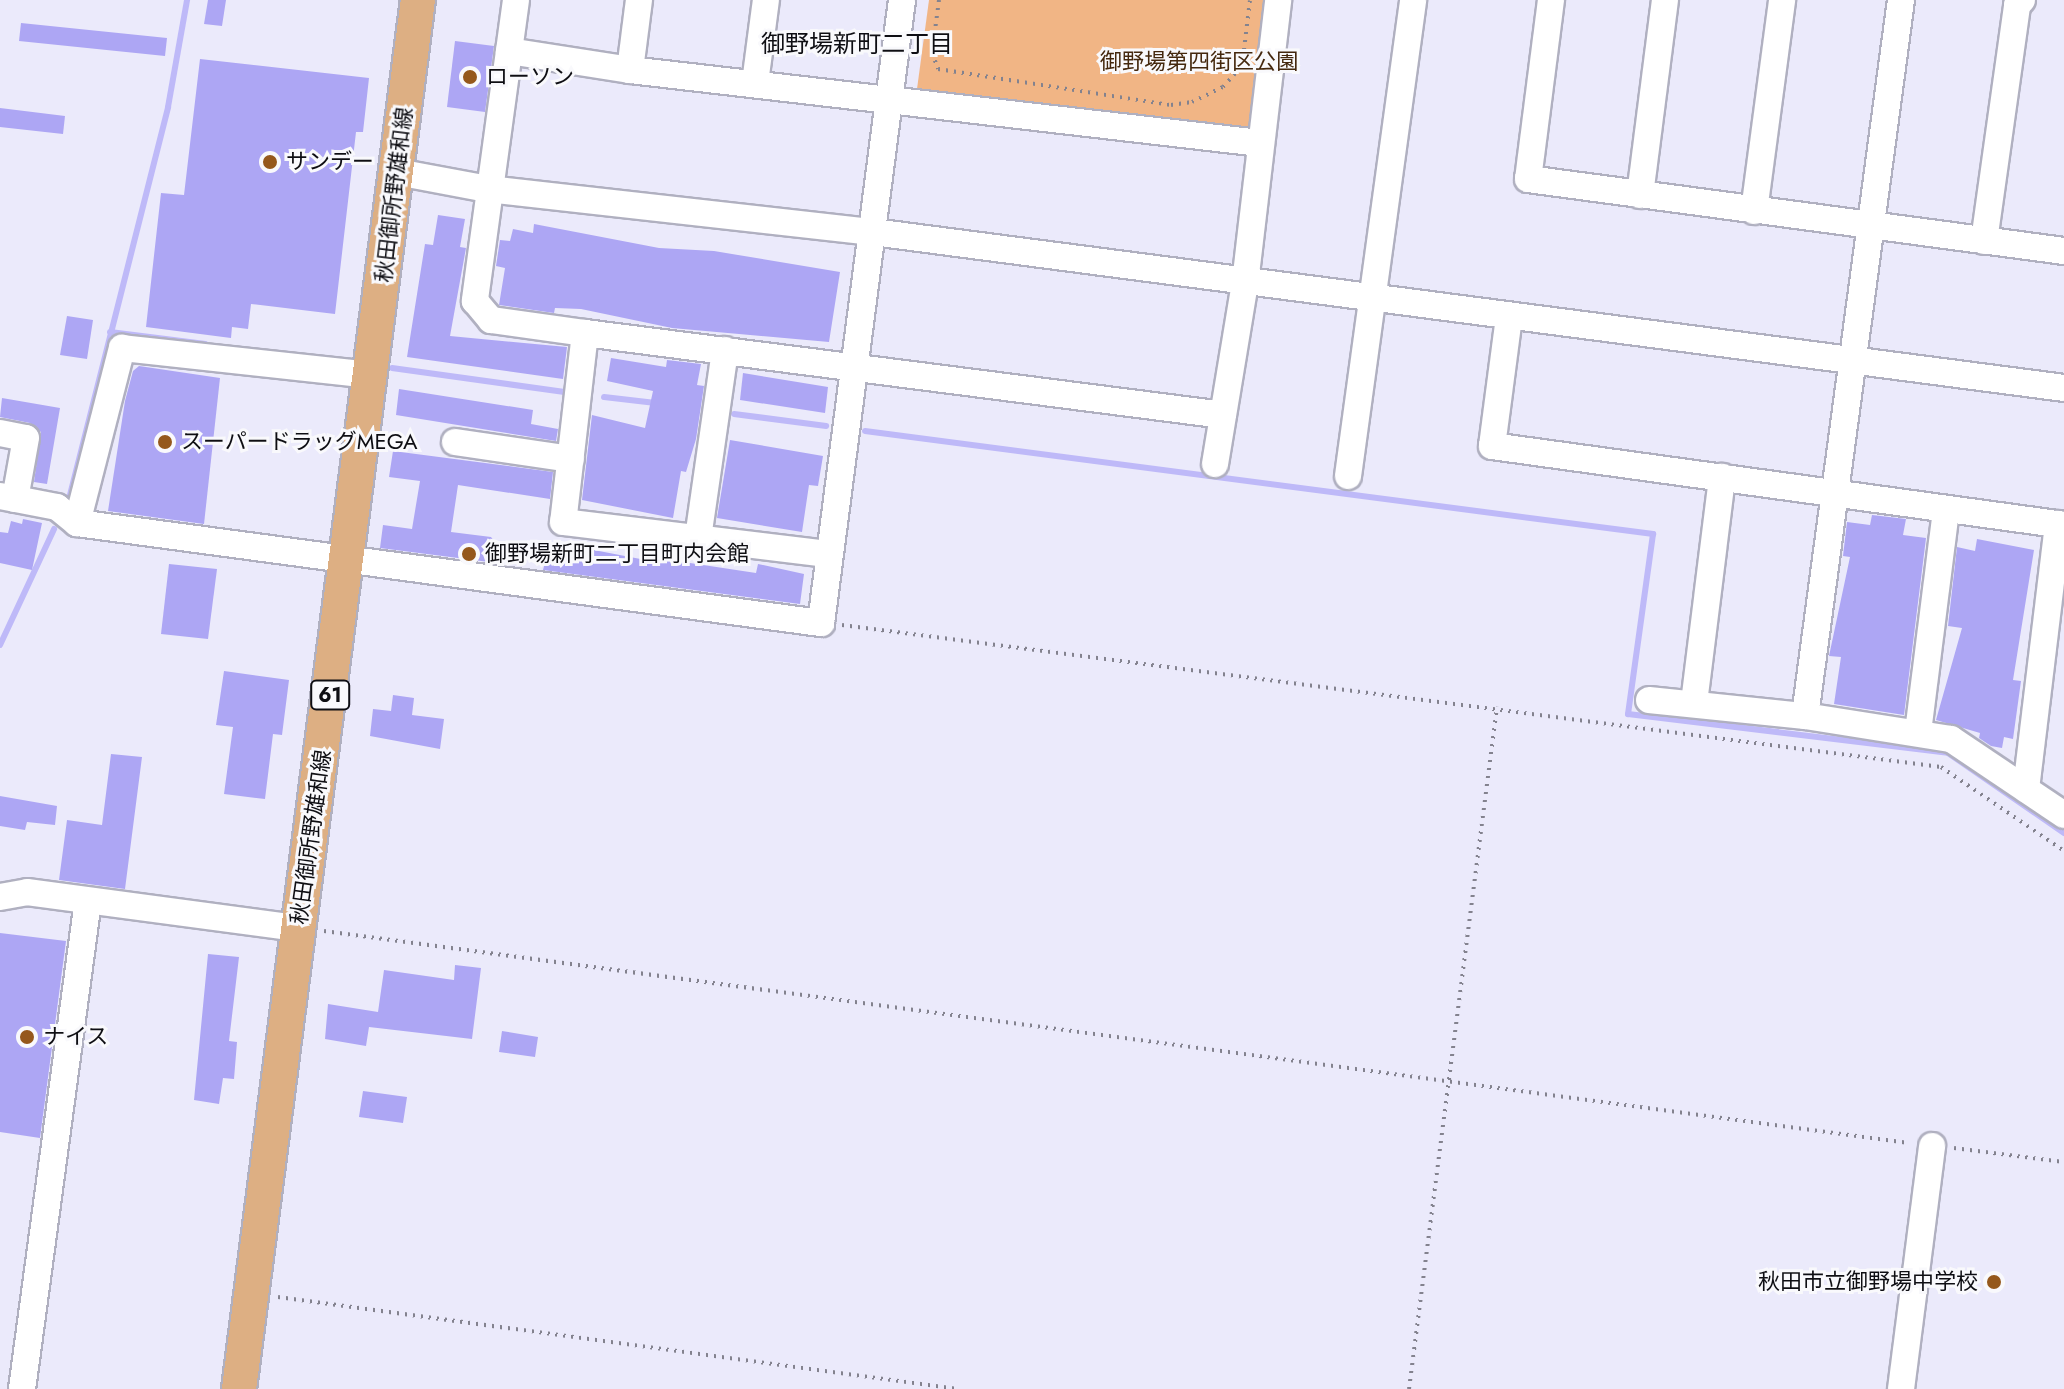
<!DOCTYPE html>
<meta charset="utf-8">
<style>
body{margin:0}
#map{position:relative;width:2064px;height:1389px;overflow:hidden;background:#ebeafb;font-family:Jost,"Noto Sans JP",sans-serif}
div>[style]{position:absolute}
.green>*{inset:0;background:#f1b585}
.stream>*{height:6px;margin:-3px;padding:0 3px;transform-origin:3px;border-radius:3px;background:#beb9f8}
.building>*{inset:0;background:#ada6f4}
.path>*{height:4px;margin-top:-2px;transform-origin:0;background:repeating-linear-gradient(90deg,#83828e 0 2px,transparent 0 8px)}
.roads{filter:drop-shadow(2px 0 #b0b0c0) drop-shadow(-2px 0 #b0b0c0) drop-shadow(0 2px #b0b0c0) drop-shadow(0 -2px #b0b0c0)}
.minor>*{height:26px;margin:-13px;padding:0 13px;transform-origin:13px;border-radius:13px;background:#fff}
.major>*{height:34px;margin:-17px;padding:0 17px;transform-origin:17px;border-radius:17px;background:#ddaf83}
.dots>*{width:22px;height:22px;translate:-50% -50%;box-sizing:border-box;border:4px solid #f9f9fc;border-radius:50%}
span{translate:-50% -50%;white-space:nowrap;text-align:center;line-height:1.15;-webkit-text-stroke:6px #f9f9fc;paint-order:stroke}
.shield-label span{padding:2px 6px;background:#f9f9fc;border:2px solid;border-radius:6px;-webkit-text-stroke-width:0}
.shield-label{font-size:20px;color:#0e0e13;font-weight:700}
.park-label{font-size:22px;color:#44280e}
.poi-label{font-size:22px;color:#0e0e13}
.left{translate:0 -50%;text-align:left}
.right{translate:-100% -50%;text-align:right}
.street-label{font-size:22px;color:#0e0e13}
.neighbourhood-label{font-size:24px;color:#0e0e13}
</style>
<div id="map">
<div class="green">
<div style="clip-path:polygon(929px 0,1269px 0,1252px 131px,917px 89px)"></div>
</div>
<div class="stream">
<div style="left:110px;top:332px;width:96px;rotate:7.2deg"></div>
<div style="left:392px;top:368px;width:176px;rotate:7.9deg"></div>
<div style="left:604px;top:397px;width:52px;rotate:6.6deg"></div>
<div style="left:734px;top:414px;width:93px;rotate:7.4deg"></div>
<div style="left:865px;top:431px;width:795px;rotate:7.45deg"></div>
<div style="left:1653px;top:534px;width:182px;rotate:97.9deg"></div>
<div style="left:1628px;top:714px;width:322px;rotate:6.9deg"></div>
<div style="left:1948px;top:753px;width:141px;rotate:34.6deg"></div>
<div style="left:70px;top:495px;width:400px;rotate:-75.8deg"></div>
<div style="left:168px;top:107px;width:109px;rotate:-79.9deg"></div>
<div style="left:0;top:645px;width:128px;rotate:-65deg"></div>
</div>
<div class="building">
<div style="clip-path:polygon(208px 0,226px 0,222px 26px,204px 24px)"></div>
<div style="clip-path:polygon(21px 23px,167px 38px,165px 56px,19px 41px)"></div>
<div style="clip-path:polygon(455px 41px,494px 46px,485px 112px,447px 107px)"></div>
<div style="clip-path:polygon(200px 59px,369px 78px,363px 132px,356px 132px,335px 314px,251px 304px,248px 329px,232px 327px,231px 338px,146px 327px,161px 193px,184px 195px)"></div>
<div style="clip-path:polygon(0 108px,65px 116px,63px 134px,0 127px)"></div>
<div style="clip-path:polygon(438px 215px,465px 219px,460px 247px,466px 248px,450px 336px,567px 347px,563px 379px,407px 357px,425px 244px,433px 245px)"></div>
<div style="clip-path:polygon(534px 224px,659px 248px,714px 251px,840px 272px,829px 342px,672px 328px,581px 309px,555px 308px,554px 313px,499px 305px,505px 268px,496px 266px,500px 240px,510px 241px,513px 229px,533px 233px)"></div>
<div style="clip-path:polygon(67px 316px,93px 320px,87px 359px,60px 355px)"></div>
<div style="clip-path:polygon(611px 358px,666px 367px,667px 360px,701px 364px,697px 385px,704px 386px,696px 439px,686px 472px,681px 471px,673px 518px,582px 500px,592px 415px,645px 428px,653px 391px,607px 381px)"></div>
<div style="clip-path:polygon(139px 366px,220px 378px,204px 524px,108px 511px,125px 401px,133px 371px)"></div>
<div style="clip-path:polygon(743px 373px,828px 387px,825px 413px,740px 400px)"></div>
<div style="clip-path:polygon(399px 389px,533px 410px,531px 424px,558px 429px,556px 441px,396px 415px)"></div>
<div style="clip-path:polygon(2px 398px,60px 408px,47px 484px,34px 482px,41px 432px,30px 423px,0 417px)"></div>
<div style="clip-path:polygon(730px 440px,823px 456px,818px 486px,809px 485px,802px 532px,717px 518px)"></div>
<div style="clip-path:polygon(393px 451px,553px 472px,550px 499px,458px 485px,451px 532px,491px 537px,499px 548px,497px 563px,380px 548px,383px 525px,412px 529px,420px 481px,389px 477px)"></div>
<div style="clip-path:polygon(1872px 515px,1906px 519px,1903px 535px,1926px 538px,1904px 715px,1834px 704px,1841px 657px,1829px 656px,1850px 557px,1843px 556px,1847px 522px,1870px 525px)"></div>
<div style="clip-path:polygon(23px 519px,42px 523px,32px 570px,0 563px,0 532px,8px 533px,11px 521px,22px 524px)"></div>
<div style="clip-path:polygon(1977px 539px,2034px 550px,2013px 680px,2021px 681px,2013px 739px,2004px 737px,2002px 748px,1991px 746px,1979px 738px,1980px 733px,1936px 720px,1962px 628px,1948px 626px,1957px 547px,1975px 551px)"></div>
<div style="clip-path:polygon(573px 546px,656px 562px,657px 558px,756px 573px,758px 564px,804px 574px,800px 604px,543px 570px,546px 559px,571px 564px)"></div>
<div style="clip-path:polygon(169px 564px,217px 569px,208px 639px,161px 634px)"></div>
<div style="clip-path:polygon(224px 671px,289px 680px,282px 735px,273px 734px,265px 799px,224px 794px,233px 727px,216px 725px)"></div>
<div style="clip-path:polygon(393px 695px,414px 698px,412px 715px,444px 719px,440px 749px,370px 736px,373px 709px,391px 711px)"></div>
<div style="clip-path:polygon(111px 754px,142px 757px,125px 889px,59px 880px,67px 820px,102px 825px)"></div>
<div style="clip-path:polygon(0 796px,57px 806px,55px 825px,27px 822px,25px 830px,0 826px)"></div>
<div style="clip-path:polygon(0 933px,66px 941px,40px 1138px,0 1132px)"></div>
<div style="clip-path:polygon(208px 954px,239px 957px,229px 1041px,237px 1042px,234px 1079px,223px 1078px,219px 1104px,194px 1100px)"></div>
<div style="clip-path:polygon(455px 965px,481px 968px,472px 1039px,369px 1027px,366px 1046px,325px 1039px,328px 1004px,378px 1012px,384px 970px,454px 980px)"></div>
<div style="clip-path:polygon(502px 1031px,538px 1037px,535px 1057px,499px 1052px)"></div>
<div style="clip-path:polygon(363px 1091px,407px 1097px,403px 1123px,359px 1117px)"></div>
</div>
<div class="path">
<div style="left:939px;top:0;width:53px;rotate:97.5deg"></div>
<div style="left:932px;top:53px;width:17px;rotate:69deg"></div>
<div style="left:938px;top:69px;width:236px;rotate:8.8deg"></div>
<div style="left:1171px;top:105px;width:21px;rotate:-8deg"></div>
<div style="left:1192px;top:102px;width:34px;rotate:-26deg"></div>
<div style="left:1223px;top:87px;width:28px;rotate:-48deg"></div>
<div style="left:1242px;top:66px;width:66px;rotate:-83.1deg"></div>
<div style="left:842px;top:625px;width:1108px;rotate:7.36deg"></div>
<div style="left:1941px;top:767px;width:149px;rotate:34.3deg"></div>
<div style="left:324px;top:931px;width:1599px;rotate:7.62deg"></div>
<div style="left:1954px;top:1148px;width:111px;rotate:7.3deg"></div>
<div style="left:278px;top:1297px;width:686px;rotate:7.7deg"></div>
<div style="left:1409px;top:1389px;width:688px;rotate:-82.65deg"></div>
</div>
<div class="roads">
<div class="minor">
<div style="left:516px;top:0;width:304px;rotate:97.8deg"></div>
<div style="left:475px;top:301px;width:25px;rotate:50deg"></div>
<div style="left:491px;top:320px;width:95px;rotate:7.9deg"></div>
<div style="left:585px;top:333px;width:190px;rotate:96.6deg"></div>
<div style="left:563px;top:522px;width:268px;rotate:6.9deg"></div>
<div style="left:1551px;top:0;width:180px;rotate:97.3deg"></div>
<div style="left:1528px;top:179px;width:541px;rotate:7.65deg"></div>
<div style="left:1901px;top:0;width:722px;rotate:97.64deg"></div>
<div style="left:1805px;top:716px;width:148px;rotate:9deg"></div>
<div style="left:1951px;top:739px;width:136px;rotate:33.9deg"></div>
<div style="left:509px;top:51px;width:122px;rotate:8.9deg"></div>
<div style="left:630px;top:70px;width:634px;rotate:6.61deg"></div>
<div style="left:630px;top:70px;width:71px;rotate:-82.7deg"></div>
<div style="left:755px;top:83px;width:84px;rotate:-82.5deg"></div>
<div style="left:397px;top:172px;width:93px;rotate:10.6deg"></div>
<div style="left:488px;top:189px;width:387px;rotate:6.4deg"></div>
<div style="left:873px;top:232px;width:1201px;rotate:7.46deg"></div>
<div style="left:1640px;top:195px;width:197px;rotate:-82.7deg"></div>
<div style="left:1754px;top:211px;width:213px;rotate:-82.4deg"></div>
<div style="left:1984px;top:241px;width:238px;rotate:-82deg"></div>
<div style="left:2017px;top:5px;width:7px;rotate:-45deg"></div>
<div style="left:1509px;top:317px;width:130px;rotate:97.5deg"></div>
<div style="left:1492px;top:446px;width:577px;rotate:7.86deg"></div>
<div style="left:585px;top:333px;width:643px;rotate:7.32deg"></div>
<div style="left:0;top:433px;width:26px;rotate:11deg"></div>
<div style="left:26px;top:438px;width:62px;rotate:100.2deg"></div>
<div style="left:455px;top:442px;width:117px;rotate:8.3deg"></div>
<div style="left:1215px;top:464px;width:183px;rotate:-80.6deg"></div>
<div style="left:1245px;top:283px;width:285px;rotate:-83.3deg"></div>
<div style="left:1348px;top:476px;width:480px;rotate:-82.2deg"></div>
<div style="left:0;top:496px;width:58px;rotate:10.9deg"></div>
<div style="left:57px;top:507px;width:26px;rotate:39deg"></div>
<div style="left:77px;top:523px;width:751px;rotate:7.66deg"></div>
<div style="left:821px;top:623px;width:628px;rotate:-82.59deg"></div>
<div style="left:77px;top:523px;width:181px;rotate:-75.6deg"></div>
<div style="left:122px;top:348px;width:251px;rotate:6.2deg"></div>
<div style="left:698px;top:538px;width:190px;rotate:-81.8deg"></div>
<div style="left:1649px;top:700px;width:157px;rotate:5.9deg"></div>
<div style="left:1694px;top:703px;width:228px;rotate:-82.9deg"></div>
<div style="left:1918px;top:732px;width:224px;rotate:-82.8deg"></div>
<div style="left:2026px;top:789px;width:267px;rotate:-83.1deg"></div>
<div style="left:0;top:897px;width:27px;rotate:-10deg"></div>
<div style="left:27px;top:892px;width:273px;rotate:7.6deg"></div>
<div style="left:22px;top:1389px;width:493px;rotate:-82.3deg"></div>
<div style="left:1901px;top:1389px;width:245px;rotate:-82.7deg"></div>
</div>
<div class="major">
<div style="left:239px;top:1389px;width:1400px;rotate:-82.66deg"></div>
</div>
</div>
<div class="dots">
<div style="left:470px;top:77px;background:#95581c"></div>
<div style="left:270px;top:162px;background:#95581c"></div>
<div style="left:165px;top:442px;background:#95581c"></div>
<div style="left:469px;top:554px;background:#95581c"></div>
<div style="left:27px;top:1037px;background:#95581c"></div>
<div style="left:1994px;top:1282px;background:#95581c"></div>
</div>
<div class="shield-label">
<span style="left:330px;top:695px">61</span>
</div>
<div class="park-label">
<span style="left:1199px;top:62px">御野場第四街区公園</span>
</div>
<div class="poi-label">
<span class="left" style="left:486px;top:77px">ローソン</span>
<span class="left" style="left:286px;top:162px">サンデー</span>
<span class="left" style="left:181px;top:442px">スーパードラッグMEGA</span>
<span class="left" style="left:485px;top:554px">御野場新町二丁目町内会館</span>
<span class="left" style="left:43px;top:1037px">ナイス</span>
<span class="right" style="left:1978px;top:1282px">秋田市立御野場中学校</span>
</div>
<div class="street-label">
<span style="left:394px;top:195px;rotate:-83deg">秋田御所野雄和線</span>
<span style="left:311px;top:837px;rotate:-82deg">秋田御所野雄和線</span>
</div>
<div class="neighbourhood-label">
<span style="left:857px;top:44px">御野場新町二丁目</span>
</div>
</div>
